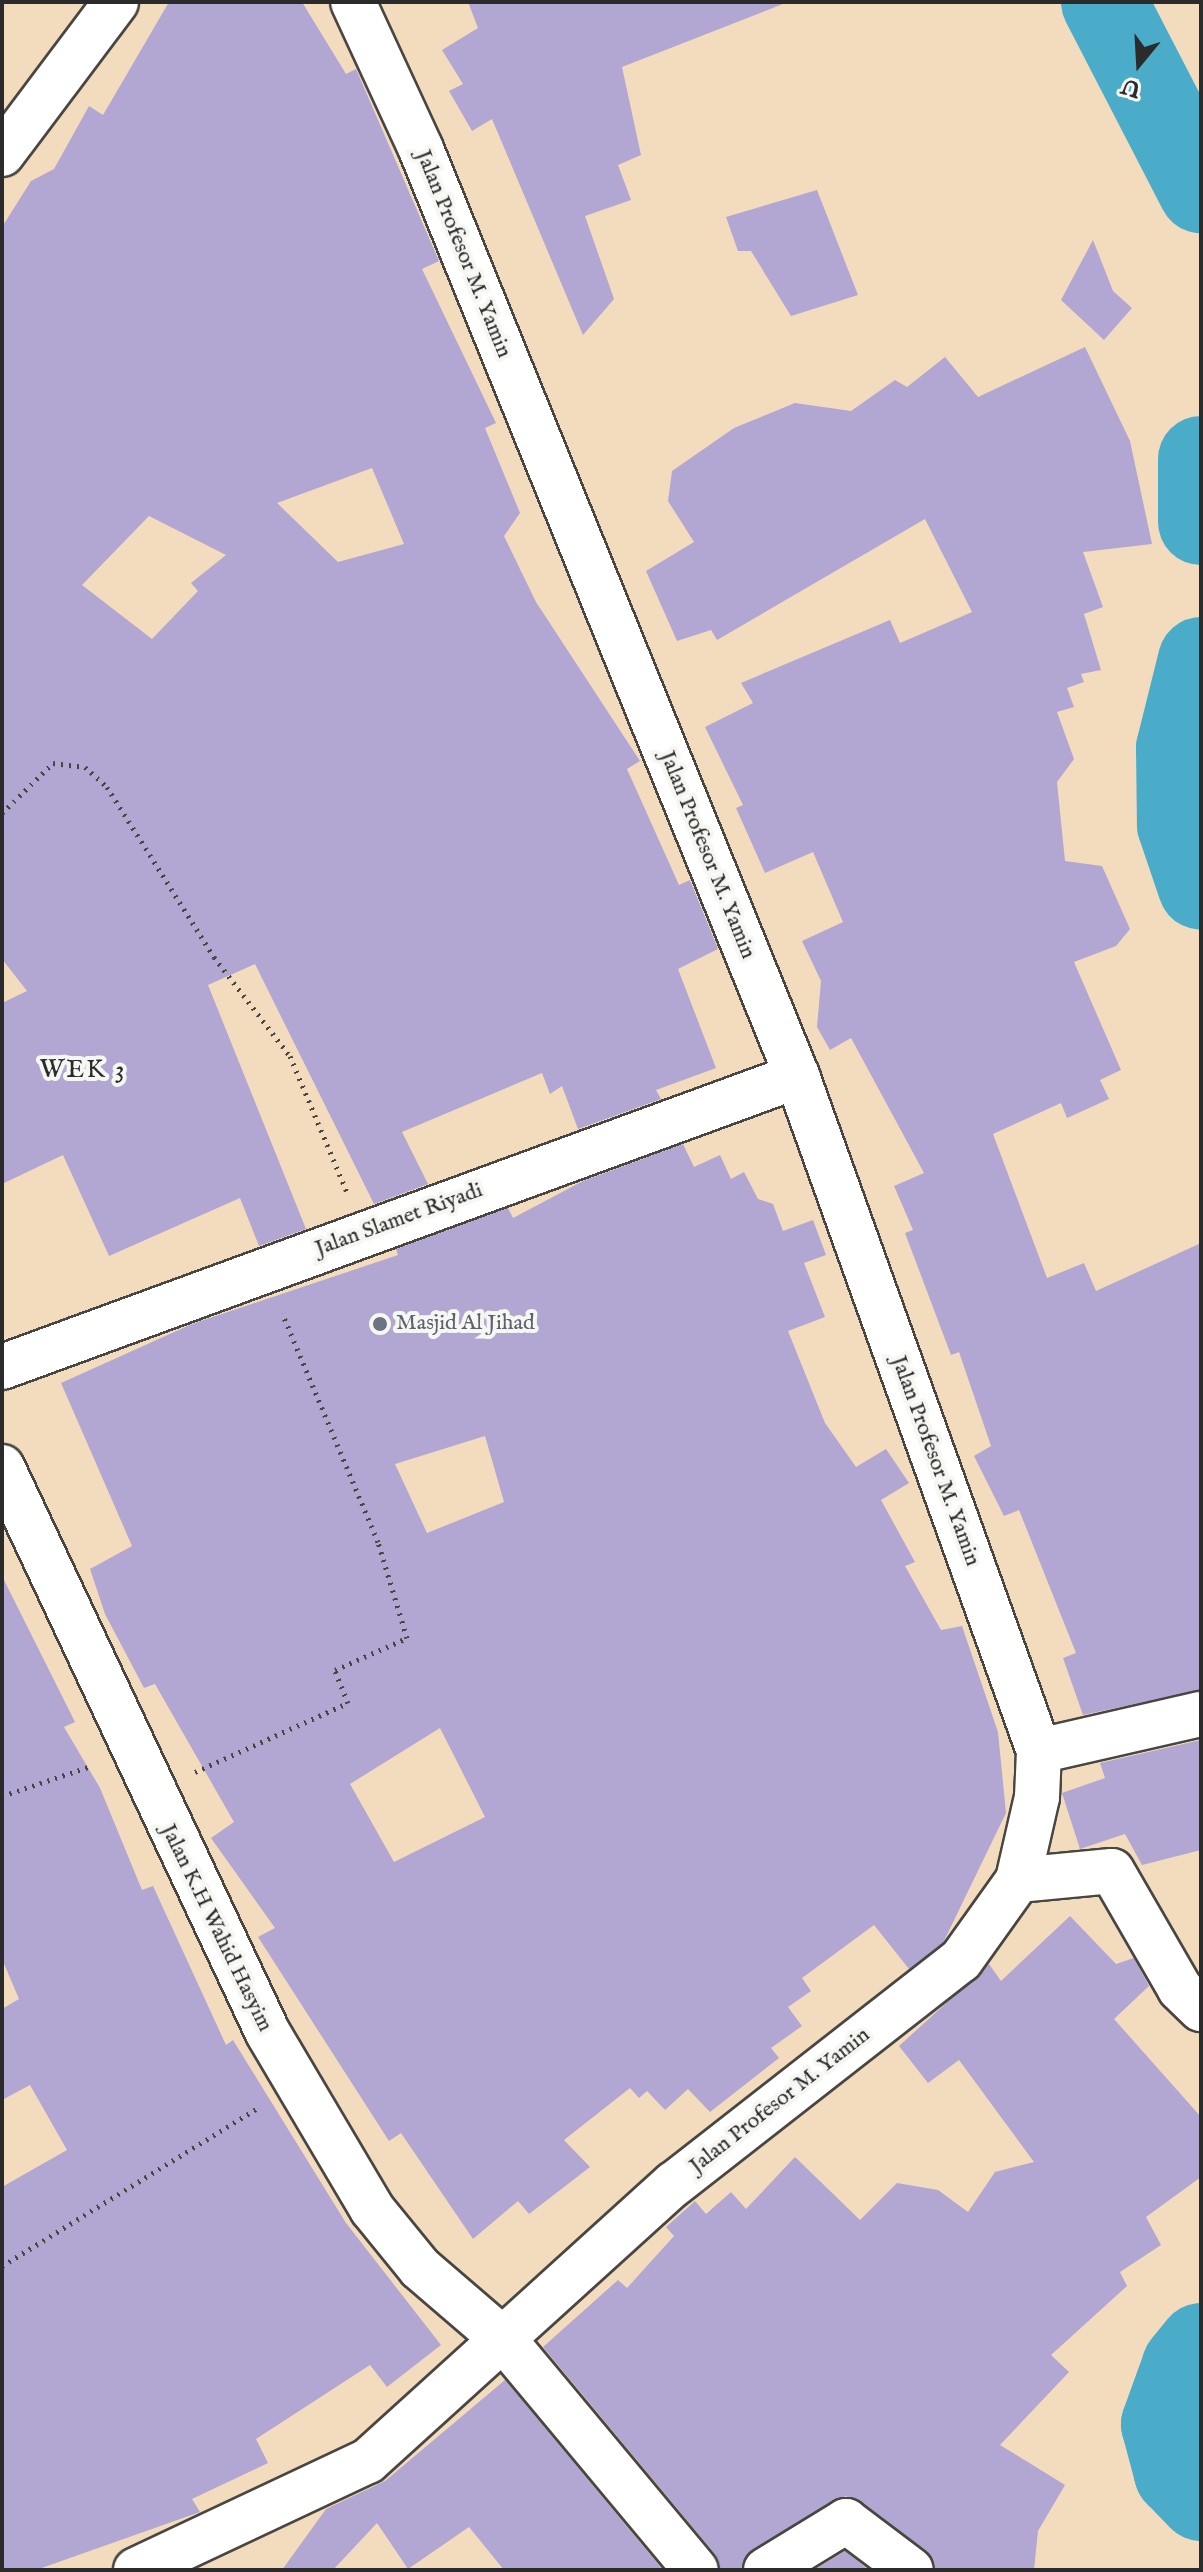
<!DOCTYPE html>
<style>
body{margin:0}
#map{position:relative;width:1203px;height:2572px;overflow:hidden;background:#f3dcbe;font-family:"IM FELL English",serif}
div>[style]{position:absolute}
.river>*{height:86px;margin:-43px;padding:0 43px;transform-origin:43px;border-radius:43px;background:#4aacc9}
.building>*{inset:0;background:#b2a6d3}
.path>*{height:5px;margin-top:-2.5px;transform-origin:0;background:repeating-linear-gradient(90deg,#494641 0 2px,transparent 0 8px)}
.roads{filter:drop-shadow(2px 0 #494641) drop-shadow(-2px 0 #494641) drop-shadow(0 2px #494641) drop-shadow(0 -2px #494641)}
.minor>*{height:44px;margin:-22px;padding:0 22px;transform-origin:22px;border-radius:22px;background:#fff}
.tertiary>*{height:44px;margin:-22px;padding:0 22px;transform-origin:22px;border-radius:22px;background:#fff}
.secondary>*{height:44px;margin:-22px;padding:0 22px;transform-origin:22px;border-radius:22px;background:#fff}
.dots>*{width:22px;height:22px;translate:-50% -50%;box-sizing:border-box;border:4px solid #f6f6f2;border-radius:50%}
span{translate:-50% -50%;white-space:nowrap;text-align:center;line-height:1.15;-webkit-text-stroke:8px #f6f6f2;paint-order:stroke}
.street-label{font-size:22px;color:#2b2b2b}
.worship-label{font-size:22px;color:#5b616d}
.left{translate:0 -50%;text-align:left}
.quarter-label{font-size:26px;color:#2b2b2b;letter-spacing:2px}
.frame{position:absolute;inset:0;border:4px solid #2b2b2b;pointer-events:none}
.north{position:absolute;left:1099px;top:24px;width:80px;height:80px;-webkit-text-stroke:6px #f6f6f2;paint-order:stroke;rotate:198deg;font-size:22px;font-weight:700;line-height:32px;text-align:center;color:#2b2b2b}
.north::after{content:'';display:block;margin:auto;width:28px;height:36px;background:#2b2b2b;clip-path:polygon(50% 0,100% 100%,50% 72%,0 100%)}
</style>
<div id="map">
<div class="river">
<div style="left:1104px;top:2px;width:212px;rotate:62.7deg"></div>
<div style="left:1201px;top:459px;width:63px;rotate:90deg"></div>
<div style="left:1201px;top:660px;width:91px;rotate:104deg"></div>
<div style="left:1179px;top:748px;width:77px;rotate:89.3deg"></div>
<div style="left:1180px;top:825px;width:65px;rotate:71.3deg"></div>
<div style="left:1201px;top:2346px;width:26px;rotate:129deg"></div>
<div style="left:1185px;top:2366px;width:62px;rotate:109.9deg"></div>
<div style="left:1164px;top:2424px;width:51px;rotate:75.1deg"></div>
<div style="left:1177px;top:2473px;width:35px;rotate:46deg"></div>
</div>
<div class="building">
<div style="clip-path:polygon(evenodd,169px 2px,302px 2px,346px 74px,356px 69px,439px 261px,422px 269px,496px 423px,485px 428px,520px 513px,504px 536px,536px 602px,640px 761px,627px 769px,679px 885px,690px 880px,718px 949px,678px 969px,716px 1068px,656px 1090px,661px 1099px,578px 1129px,562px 1086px,550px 1094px,542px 1073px,402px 1132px,428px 1184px,374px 1204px,255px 964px,208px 985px,306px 1229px,259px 1246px,240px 1198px,109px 1256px,63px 1155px,2px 1184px,2px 1003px,27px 991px,2px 959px,2px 227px,31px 181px,54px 169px,89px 106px,103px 115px,169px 2px,372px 468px,404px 544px,338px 562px,277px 503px,372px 468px,169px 2px,149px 516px,226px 555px,191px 583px,198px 591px,152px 639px,82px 585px,149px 516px)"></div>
<div style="clip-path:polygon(468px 2px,788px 2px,622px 67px,641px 155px,618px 165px,631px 200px,585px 216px,614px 299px,583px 335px,492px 119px,472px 131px,449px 91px,463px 84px,442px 50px,478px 28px)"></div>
<div style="clip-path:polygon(817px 190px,858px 295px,791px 316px,751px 251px,738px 251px,726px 217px)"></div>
<div style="clip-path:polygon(1093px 240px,1113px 291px,1132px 308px,1104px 340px,1061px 300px)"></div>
<div style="clip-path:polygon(1085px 347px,1130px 441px,1152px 544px,1083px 552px,1103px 607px,1084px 614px,1101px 670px,1081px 674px,1084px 682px,1067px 688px,1074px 707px,1057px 712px,1074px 759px,1057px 782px,1065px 861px,1102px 866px,1130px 929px,1116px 946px,1074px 962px,1121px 1070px,1100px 1080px,1109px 1099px,1067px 1118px,1061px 1103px,993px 1134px,1047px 1278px,1084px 1263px,1096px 1291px,1201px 1243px,1201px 1690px,1083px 1715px,1063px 1658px,1076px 1653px,1019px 1510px,1004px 1516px,974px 1456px,991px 1446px,959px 1352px,951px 1355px,905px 1233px,913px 1230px,894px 1186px,924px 1173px,851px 1038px,830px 1050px,817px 1027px,821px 981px,802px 941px,843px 922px,813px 852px,765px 873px,736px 808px,743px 805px,705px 727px,753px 703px,741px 683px,890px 620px,900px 643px,972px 612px,925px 519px,717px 640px,711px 630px,677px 641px,646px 571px,694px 542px,668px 501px,672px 471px,734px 428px,795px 403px,851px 411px,895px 380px,907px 387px,945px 357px,978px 397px)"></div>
<div style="clip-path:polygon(evenodd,683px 1144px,694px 1167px,720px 1155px,731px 1179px,744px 1172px,758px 1199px,773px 1204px,783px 1231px,813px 1220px,826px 1255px,804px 1263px,825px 1317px,788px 1331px,825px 1423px,856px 1467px,886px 1449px,909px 1483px,881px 1500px,915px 1562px,905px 1566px,941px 1630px,962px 1626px,998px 1732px,1006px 1813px,943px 1943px,909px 1969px,874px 1925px,802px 1978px,811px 1991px,788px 2007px,802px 2026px,771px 2048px,779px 2058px,710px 2112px,688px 2089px,665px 2110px,647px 2091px,639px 2098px,630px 2088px,564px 2140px,590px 2167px,529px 2214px,518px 2201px,473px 2239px,401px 2133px,389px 2141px,258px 1937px,275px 1928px,211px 1838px,234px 1822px,155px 1684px,144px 1688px,105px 1614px,90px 1569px,132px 1546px,61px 1383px,192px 1324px,398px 1255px,396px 1249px,508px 1208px,513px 1218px,583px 1181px,683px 1144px,485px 1436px,504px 1502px,427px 1533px,395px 1464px,485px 1436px,683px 1144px,440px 1728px,485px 1817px,394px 1862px,350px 1784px,440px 1728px)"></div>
<div style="clip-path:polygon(2px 1576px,75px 1722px,64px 1727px,100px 1788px,142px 1890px,153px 1886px,226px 2045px,233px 2040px,346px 2223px,441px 2345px,387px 2387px,370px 2365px,256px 2439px,268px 2463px,192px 2499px,200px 2512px,36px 2570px,2px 2570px,2px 2187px,67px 2150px,30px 2085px,2px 2100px,2px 2009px,19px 1999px,2px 1959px)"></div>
<div style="clip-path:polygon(1201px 1740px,1201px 1850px,1142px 1865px,1125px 1834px,1080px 1849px,1062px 1793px,1105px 1778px,1100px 1763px)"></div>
<div style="clip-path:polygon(1070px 1916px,1116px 1964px,1134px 1958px,1149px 1986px,1114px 2019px,1201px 2117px,1201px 2177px,1146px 2217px,1161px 2245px,1120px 2272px,1127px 2286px,1051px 2355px,1069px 2372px,1000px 2445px,1065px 2485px,1038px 2531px,1034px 2570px,935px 2570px,926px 2550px,846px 2496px,753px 2549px,741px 2570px,720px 2570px,715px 2554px,543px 2347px,618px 2280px,627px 2288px,674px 2236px,666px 2227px,695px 2201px,706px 2214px,731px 2192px,746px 2209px,795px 2157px,860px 2220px,897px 2183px,938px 2190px,968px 2212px,995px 2172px,1034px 2162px,959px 2060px,928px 2083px,899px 2046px,989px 1964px,1001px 1981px)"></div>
<div style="clip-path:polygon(505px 2380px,663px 2570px,504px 2570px,469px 2527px,408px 2569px,377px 2523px,333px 2570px,282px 2570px,326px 2509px,385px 2481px)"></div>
<div style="clip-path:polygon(845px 2551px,869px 2570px,814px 2570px)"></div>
</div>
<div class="path">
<div style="left:2px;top:813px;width:71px;rotate:-44.4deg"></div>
<div style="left:53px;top:763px;width:32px;rotate:7deg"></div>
<div style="left:85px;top:767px;width:30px;rotate:42deg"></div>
<div style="left:107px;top:787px;width:201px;rotate:57.8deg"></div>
<div style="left:214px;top:957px;width:125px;rotate:52.5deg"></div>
<div style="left:290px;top:1056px;width:147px;rotate:67.3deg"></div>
<div style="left:195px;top:1772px;width:168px;rotate:-24.3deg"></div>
<div style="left:348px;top:1703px;width:35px;rotate:-112deg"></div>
<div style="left:335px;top:1670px;width:79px;rotate:-24deg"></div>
<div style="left:407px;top:1638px;width:100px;rotate:-106.8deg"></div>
<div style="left:378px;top:1542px;width:248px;rotate:-112.7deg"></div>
<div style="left:2px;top:1796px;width:94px;rotate:-18.6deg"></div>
<div style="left:2px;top:2266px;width:302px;rotate:-31.7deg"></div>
</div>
<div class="roads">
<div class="minor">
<div style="left:2px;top:1367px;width:847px;rotate:-20.1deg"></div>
<div style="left:2px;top:1467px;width:625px;rotate:64.83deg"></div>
<div style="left:268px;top:2033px;width:204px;rotate:59.4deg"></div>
<div style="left:372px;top:2209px;width:76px;rotate:50.9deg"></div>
<div style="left:420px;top:2268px;width:112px;rotate:40.7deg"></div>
<div style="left:505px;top:2341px;width:298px;rotate:50.2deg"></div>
<div style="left:1039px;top:1751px;width:166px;rotate:-12.9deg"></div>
<div style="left:1018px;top:1880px;width:94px;rotate:-5.5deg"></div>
<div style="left:1112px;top:1871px;width:136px;rotate:60deg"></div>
<div style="left:1180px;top:1989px;width:29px;rotate:44deg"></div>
<div style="left:766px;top:2570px;width:94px;rotate:-31.5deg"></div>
<div style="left:846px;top:2521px;width:81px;rotate:37deg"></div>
</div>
<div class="tertiary">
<div style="left:2px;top:154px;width:190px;rotate:-53.1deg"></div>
</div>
<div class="secondary">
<div style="left:136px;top:2570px;width:256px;rotate:-25.2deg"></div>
<div style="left:368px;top:2461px;width:413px;rotate:-42.2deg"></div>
<div style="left:674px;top:2184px;width:364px;rotate:-38deg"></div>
<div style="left:961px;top:1960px;width:98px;rotate:-54.5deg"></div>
<div style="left:1018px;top:1880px;width:85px;rotate:-77.1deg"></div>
<div style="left:1037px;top:1797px;width:46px;rotate:-87.5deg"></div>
<div style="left:1039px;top:1751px;width:717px;rotate:-109.72deg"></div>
<div style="left:797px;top:1076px;width:1000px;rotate:-112.08deg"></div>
<div style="left:421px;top:149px;width:162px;rotate:-114.8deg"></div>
</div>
</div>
<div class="dots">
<div style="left:380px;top:1324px;background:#6b7280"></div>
</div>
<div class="street-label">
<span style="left:463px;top:254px;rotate:68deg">Jalan Profesor M. Yamin</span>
<span style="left:707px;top:855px;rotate:68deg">Jalan Profesor M. Yamin</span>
<span style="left:399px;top:1220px;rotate:-20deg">Jalan Slamet Riyadi</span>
<span style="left:935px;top:1461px;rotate:70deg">Jalan Profesor M. Yamin</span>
<span style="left:216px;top:1928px;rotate:64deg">Jalan K.H Wahid Hasyim</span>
<span style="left:780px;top:2101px;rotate:-38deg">Jalan Profesor M. Yamin</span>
</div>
<div class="worship-label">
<span class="left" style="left:396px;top:1324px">Masjid Al Jihad</span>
</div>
<div class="quarter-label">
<span style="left:83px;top:1070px">WEK 3</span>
</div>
<div class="frame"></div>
<div class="north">U</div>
</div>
